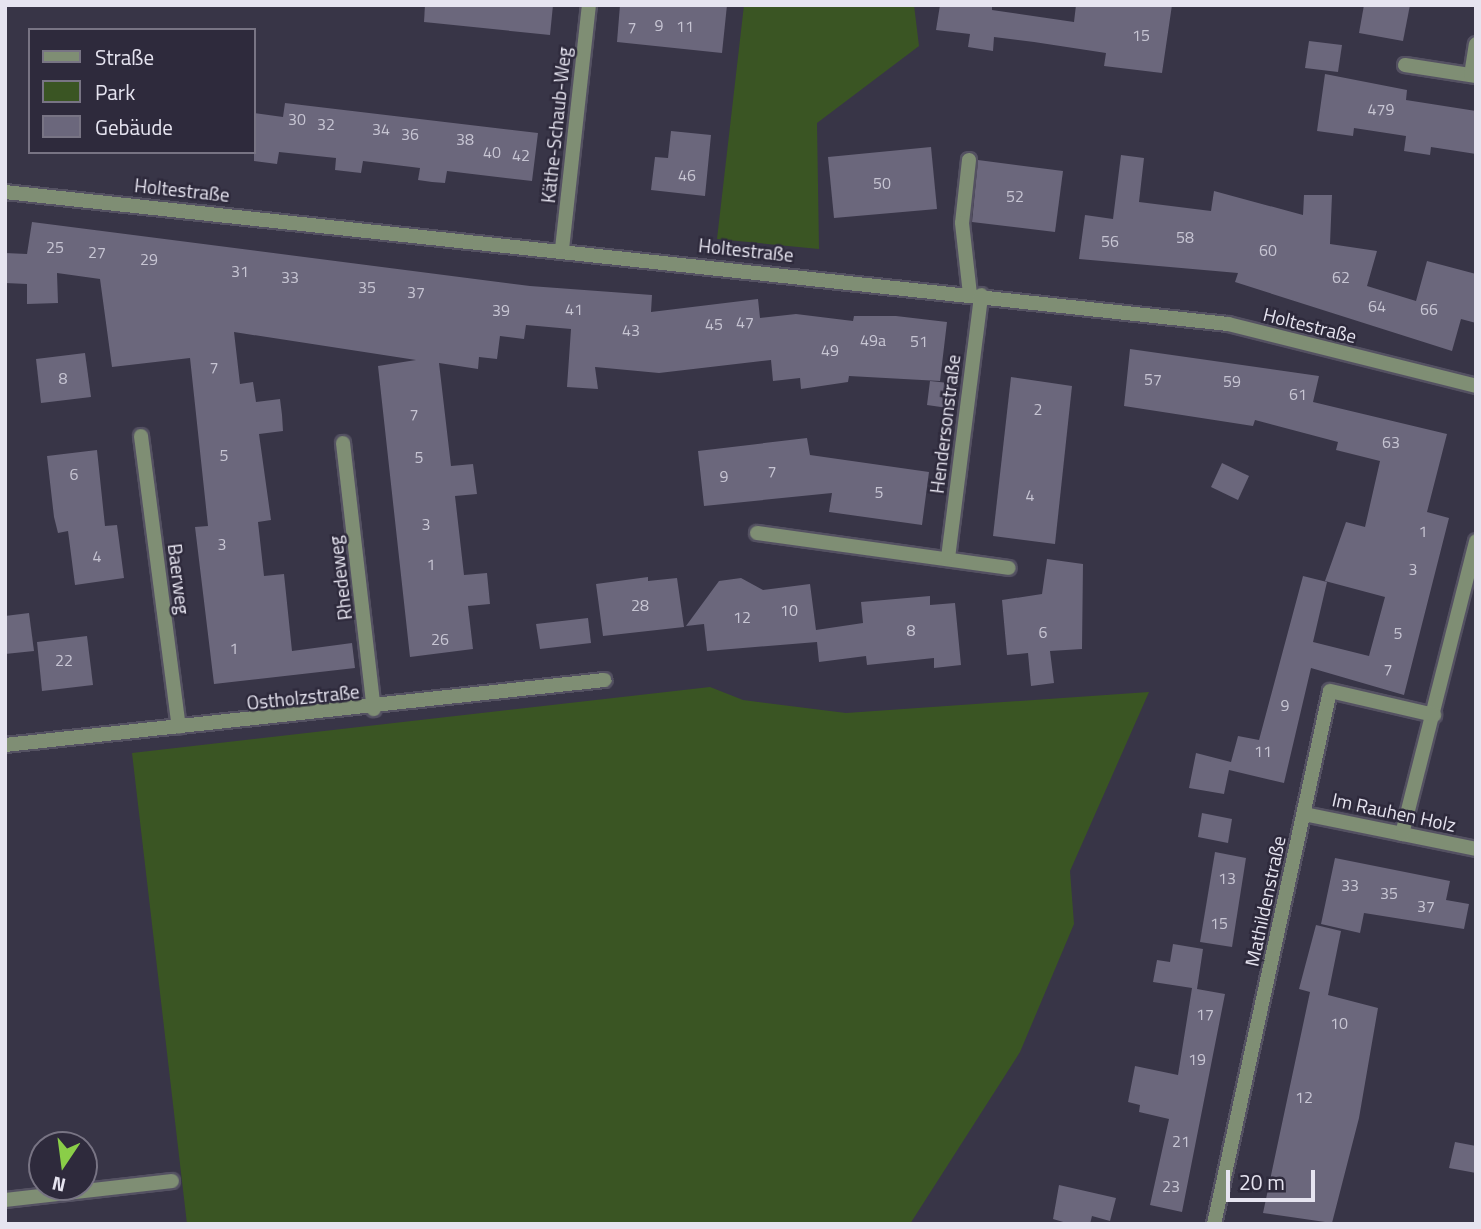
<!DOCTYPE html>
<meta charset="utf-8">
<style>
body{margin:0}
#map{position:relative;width:1481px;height:1229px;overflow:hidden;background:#383547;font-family:"Titillium Web",sans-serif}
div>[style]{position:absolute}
.green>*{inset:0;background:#3a5523}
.building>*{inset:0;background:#6b677c}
.roads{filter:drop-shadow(2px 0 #545162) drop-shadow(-2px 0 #545162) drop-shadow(0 2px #545162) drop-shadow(0 -2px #545162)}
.lane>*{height:14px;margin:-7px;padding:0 7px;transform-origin:7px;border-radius:7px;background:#7f8e74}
.street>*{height:14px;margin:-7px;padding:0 7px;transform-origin:7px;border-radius:7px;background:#7f8e74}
span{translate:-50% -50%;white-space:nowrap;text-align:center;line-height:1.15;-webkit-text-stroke:5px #2e2a3c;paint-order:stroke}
.number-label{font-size:16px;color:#c7c5d3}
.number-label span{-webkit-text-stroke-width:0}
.street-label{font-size:19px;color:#e6e4f0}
.frame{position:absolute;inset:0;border:7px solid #e6e4f0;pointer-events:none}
.legend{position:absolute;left:28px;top:28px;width:228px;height:126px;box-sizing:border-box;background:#2e2a3c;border:2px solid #787484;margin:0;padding:9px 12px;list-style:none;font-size:21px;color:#e6e4f0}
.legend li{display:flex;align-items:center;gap:14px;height:35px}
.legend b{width:35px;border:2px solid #787484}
.north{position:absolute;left:28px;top:1131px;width:70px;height:70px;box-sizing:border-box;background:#2e2a3c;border:2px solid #787484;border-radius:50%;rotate:193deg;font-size:19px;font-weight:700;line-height:28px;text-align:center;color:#e6e4f0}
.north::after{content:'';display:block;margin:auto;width:24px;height:32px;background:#8ace48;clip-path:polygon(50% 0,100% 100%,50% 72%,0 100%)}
.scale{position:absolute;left:1226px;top:1170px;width:89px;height:32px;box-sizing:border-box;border:4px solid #e6e4f0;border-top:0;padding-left:9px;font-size:21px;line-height:24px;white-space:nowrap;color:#e6e4f0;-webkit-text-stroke:5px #2e2a3c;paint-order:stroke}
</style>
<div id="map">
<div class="green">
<div style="clip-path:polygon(744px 5px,914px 5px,919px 46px,817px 123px,819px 249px,717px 239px)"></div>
<div style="clip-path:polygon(710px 687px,743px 700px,846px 713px,1149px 692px,1070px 871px,1074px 924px,1020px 1052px,910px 1224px,187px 1224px,132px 753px)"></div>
</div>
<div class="building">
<div style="clip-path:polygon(425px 5px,553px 5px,550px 35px,424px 22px)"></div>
<div style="clip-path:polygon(620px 5px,727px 5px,722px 53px,617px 42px)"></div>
<div style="clip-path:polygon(940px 5px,992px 5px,992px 10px,1074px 22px,1076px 5px,1172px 5px,1162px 73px,1104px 66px,1106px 53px,1034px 42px,994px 37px,993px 51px,968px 47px,970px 34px,936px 30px)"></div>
<div style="clip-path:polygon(1364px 5px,1410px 5px,1403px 41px,1359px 33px)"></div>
<div style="clip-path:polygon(1309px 41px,1342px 45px,1338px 72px,1305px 68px)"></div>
<div style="clip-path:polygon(1325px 74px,1407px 90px,1406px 100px,1476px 111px,1476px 154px,1431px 147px,1430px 155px,1404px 151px,1406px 136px,1354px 128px,1353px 136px,1317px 131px)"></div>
<div style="clip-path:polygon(285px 103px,538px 133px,532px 181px,447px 171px,445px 183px,432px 182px,418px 180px,420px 168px,363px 161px,361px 173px,335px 170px,336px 158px,279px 152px,277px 164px,254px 161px,254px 113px,283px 117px)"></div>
<div style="clip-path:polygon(671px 131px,711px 135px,705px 196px,651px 190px,655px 157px,668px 158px)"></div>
<div style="clip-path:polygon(931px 147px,937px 209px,834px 218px,828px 157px)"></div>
<div style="clip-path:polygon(1121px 155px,1144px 158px,1139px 202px,1211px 211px,1214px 191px,1303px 215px,1304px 195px,1332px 195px,1330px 244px,1377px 251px,1367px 286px,1416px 301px,1427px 261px,1476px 274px,1476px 323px,1461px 319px,1452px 351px,1235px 282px,1238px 273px,1079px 259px,1085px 215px,1113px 219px)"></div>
<div style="clip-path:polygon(978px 160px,1063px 171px,1055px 232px,972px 222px)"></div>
<div style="clip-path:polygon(32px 222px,530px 286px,652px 295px,651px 312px,758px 299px,760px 318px,796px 314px,853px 321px,854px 316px,896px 316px,947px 322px,940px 381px,849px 376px,848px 382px,801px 389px,800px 378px,773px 381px,771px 360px,659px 373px,595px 367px,598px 389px,567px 387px,571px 329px,526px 325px,524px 339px,500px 336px,497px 359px,479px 357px,478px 369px,439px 363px,451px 466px,473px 464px,477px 494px,455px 496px,464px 575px,487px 573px,490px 604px,468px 606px,473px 649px,410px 657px,378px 366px,416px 360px,234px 332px,240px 384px,253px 382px,256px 402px,280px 399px,282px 415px,283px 431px,259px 434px,271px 520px,258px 522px,264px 576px,284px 574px,292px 651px,352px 643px,355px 668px,214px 684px,195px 527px,208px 526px,190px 358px,112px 367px,100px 279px,57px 273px,58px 303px,27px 304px,27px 284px,5px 283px,5px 253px,27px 254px)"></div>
<div style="clip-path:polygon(1130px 349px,1319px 376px,1313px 402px,1447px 434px,1427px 512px,1449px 518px,1404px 695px,1311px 668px,1284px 783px,1229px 770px,1224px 794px,1189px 788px,1196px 753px,1231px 762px,1238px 736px,1259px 740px,1303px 576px,1327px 582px,1313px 642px,1369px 656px,1385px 597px,1325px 581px,1346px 522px,1365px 527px,1380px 461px,1336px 450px,1338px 442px,1255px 420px,1253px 426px,1124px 406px)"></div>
<div style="clip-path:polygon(85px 353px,91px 397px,41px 403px,36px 359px)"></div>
<div style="clip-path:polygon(1011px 377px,1072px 386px,1055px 544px,993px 536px)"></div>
<div style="clip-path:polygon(930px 381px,958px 384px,955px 409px,927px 405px)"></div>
<div style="clip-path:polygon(807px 438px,810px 455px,929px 472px,922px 525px,829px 512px,832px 493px,704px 506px,698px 451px)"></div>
<div style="clip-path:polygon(97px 450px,105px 526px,117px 525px,124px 578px,75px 585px,68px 531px,58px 533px,54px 517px,47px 456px)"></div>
<div style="clip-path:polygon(1222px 463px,1249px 476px,1238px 500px,1211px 487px)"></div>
<div style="clip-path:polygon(1047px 559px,1083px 564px,1082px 649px,1050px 651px,1054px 683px,1031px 686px,1028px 653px,1007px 655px,1002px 600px,1042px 594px)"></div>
<div style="clip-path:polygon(648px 577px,648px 581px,677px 578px,684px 627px,603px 636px,596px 584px)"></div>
<div style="clip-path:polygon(741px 578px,763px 590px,810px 584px,816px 630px,863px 623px,861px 602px,930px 596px,930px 605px,955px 603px,961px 665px,934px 668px,934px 658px,867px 665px,866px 656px,819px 662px,817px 642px,707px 651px,704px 624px,686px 626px,719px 581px)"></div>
<div style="clip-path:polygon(29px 613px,34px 651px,5px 654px,5px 616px)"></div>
<div style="clip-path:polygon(588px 618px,591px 643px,540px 649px,536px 624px)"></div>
<div style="clip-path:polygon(87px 636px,93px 685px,42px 691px,37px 642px)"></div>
<div style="clip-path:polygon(1202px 813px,1232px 819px,1228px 843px,1198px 837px)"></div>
<div style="clip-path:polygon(1215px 852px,1246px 858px,1232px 947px,1200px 942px)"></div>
<div style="clip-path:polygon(1335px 858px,1450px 881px,1446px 900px,1469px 904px,1464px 929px,1364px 913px,1360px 933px,1321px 924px)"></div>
<div style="clip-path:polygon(1316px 925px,1341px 931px,1328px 995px,1378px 1008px,1359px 1118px,1332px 1223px,1263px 1213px,1310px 992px,1299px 989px)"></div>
<div style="clip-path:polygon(1173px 944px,1203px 949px,1197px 989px,1225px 994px,1182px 1212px,1150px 1205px,1169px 1119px,1139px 1112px,1140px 1105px,1128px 1102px,1135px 1066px,1178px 1075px,1192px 988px,1153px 982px,1157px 960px,1170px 962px)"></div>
<div style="clip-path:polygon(1455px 1142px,1476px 1146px,1476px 1173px,1449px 1168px)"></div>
<div style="clip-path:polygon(1059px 1185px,1116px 1198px,1110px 1221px,1092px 1216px,1090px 1224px,1070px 1224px,1053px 1219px)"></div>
</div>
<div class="roads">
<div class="lane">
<div style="left:969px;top:160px;width:63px;rotate:96.3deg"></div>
<div style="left:962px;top:223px;width:71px;rotate:83.6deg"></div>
</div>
<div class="street">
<div style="left:1405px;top:65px;width:72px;rotate:8.8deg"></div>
<div style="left:1471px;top:75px;width:31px;rotate:-81deg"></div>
<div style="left:5px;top:192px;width:1230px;rotate:6.16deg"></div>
<div style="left:1228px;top:324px;width:256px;rotate:14deg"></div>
<div style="left:562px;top:249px;width:245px;rotate:-83.7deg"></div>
<div style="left:141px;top:436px;width:293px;rotate:82.6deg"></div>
<div style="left:343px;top:443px;width:268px;rotate:83.4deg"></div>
<div style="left:757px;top:533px;width:254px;rotate:7.9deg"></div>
<div style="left:948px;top:558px;width:265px;rotate:-82.8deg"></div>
<div style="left:5px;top:745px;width:603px;rotate:-6.19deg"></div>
<div style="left:1304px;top:814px;width:176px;rotate:11.5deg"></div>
<div style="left:1402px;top:834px;width:302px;rotate:-75.8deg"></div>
<div style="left:5px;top:1200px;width:168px;rotate:-6.5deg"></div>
<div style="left:1214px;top:1224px;width:545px;rotate:-77.72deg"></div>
<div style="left:1330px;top:691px;width:107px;rotate:13deg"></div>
</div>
</div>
<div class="number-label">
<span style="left:659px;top:25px">9</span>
<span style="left:685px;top:26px">11</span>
<span style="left:632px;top:27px">7</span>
<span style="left:1141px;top:35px">15</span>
<span style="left:1381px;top:109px">479</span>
<span style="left:297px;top:119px">30</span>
<span style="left:326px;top:124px">32</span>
<span style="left:381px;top:129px">34</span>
<span style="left:410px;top:134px">36</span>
<span style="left:465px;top:139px">38</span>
<span style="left:492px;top:152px">40</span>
<span style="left:521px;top:155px">42</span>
<span style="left:687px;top:175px">46</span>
<span style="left:882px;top:183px">50</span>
<span style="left:1015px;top:196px">52</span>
<span style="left:1185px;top:237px">58</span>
<span style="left:1110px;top:241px">56</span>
<span style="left:55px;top:247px">25</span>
<span style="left:1268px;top:250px">60</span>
<span style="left:97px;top:252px">27</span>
<span style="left:149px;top:259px">29</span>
<span style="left:240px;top:271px">31</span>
<span style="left:290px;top:277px">33</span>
<span style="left:1341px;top:277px">62</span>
<span style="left:367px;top:287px">35</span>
<span style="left:416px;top:292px">37</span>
<span style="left:1377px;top:306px">64</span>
<span style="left:574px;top:309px">41</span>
<span style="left:1429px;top:309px">66</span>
<span style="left:501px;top:310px">39</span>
<span style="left:745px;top:322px">47</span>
<span style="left:714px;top:324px">45</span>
<span style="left:631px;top:330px">43</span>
<span style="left:873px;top:340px">49a</span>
<span style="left:919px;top:341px">51</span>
<span style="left:830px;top:350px">49</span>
<span style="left:214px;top:367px">7</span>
<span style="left:63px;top:378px">8</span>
<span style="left:1153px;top:379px">57</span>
<span style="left:1232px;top:381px">59</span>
<span style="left:1298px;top:394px">61</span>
<span style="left:1038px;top:409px">2</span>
<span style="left:414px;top:414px">7</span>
<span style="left:1391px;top:442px">63</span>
<span style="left:224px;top:455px">5</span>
<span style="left:419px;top:457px">5</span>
<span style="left:772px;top:471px">7</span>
<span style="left:74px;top:474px">6</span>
<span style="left:724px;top:476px">9</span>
<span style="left:879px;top:492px">5</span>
<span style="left:1030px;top:495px">4</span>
<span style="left:426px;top:524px">3</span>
<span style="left:1423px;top:531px">1</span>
<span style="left:222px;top:544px">3</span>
<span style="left:97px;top:556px">4</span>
<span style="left:431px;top:564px">1</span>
<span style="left:1413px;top:569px">3</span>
<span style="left:640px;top:605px">28</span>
<span style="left:789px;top:610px">10</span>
<span style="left:742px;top:617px">12</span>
<span style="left:911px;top:630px">8</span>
<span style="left:1043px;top:632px">6</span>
<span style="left:1398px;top:633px">5</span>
<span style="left:440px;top:639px">26</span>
<span style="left:234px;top:648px">1</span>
<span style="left:64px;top:660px">22</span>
<span style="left:1388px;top:669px">7</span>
<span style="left:1285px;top:705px">9</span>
<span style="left:1263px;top:751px">11</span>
<span style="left:1227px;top:878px">13</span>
<span style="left:1350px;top:885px">33</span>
<span style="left:1389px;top:893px">35</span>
<span style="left:1426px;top:906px">37</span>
<span style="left:1219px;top:923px">15</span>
<span style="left:1205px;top:1014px">17</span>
<span style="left:1339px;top:1023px">10</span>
<span style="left:1197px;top:1059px">19</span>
<span style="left:1304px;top:1097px">12</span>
<span style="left:1181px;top:1141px">21</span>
<span style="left:1171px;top:1186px">23</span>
</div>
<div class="street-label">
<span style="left:556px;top:125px;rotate:-84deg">Käthe-Schaub-Weg</span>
<span style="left:182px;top:190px;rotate:6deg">Holtestraße</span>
<span style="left:746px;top:250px;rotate:6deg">Holtestraße</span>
<span style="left:1310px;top:325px;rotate:14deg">Holtestraße</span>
<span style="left:945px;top:424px;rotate:-83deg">Hendersonstraße</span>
<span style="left:340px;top:578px;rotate:-97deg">Rhedeweg</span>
<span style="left:179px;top:579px;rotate:83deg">Baerweg</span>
<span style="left:303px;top:697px;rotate:-6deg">Ostholzstraße</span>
<span style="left:1394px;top:812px;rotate:12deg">Im Rauhen Holz</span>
<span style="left:1265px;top:901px;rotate:-78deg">Mathildenstraße</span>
</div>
<div class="frame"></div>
<ul class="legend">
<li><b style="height:9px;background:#7f8e74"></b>Straße</li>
<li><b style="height:19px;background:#3a5523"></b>Park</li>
<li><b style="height:19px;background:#6b677c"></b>Gebäude</li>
</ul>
<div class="north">N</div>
<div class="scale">20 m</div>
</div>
